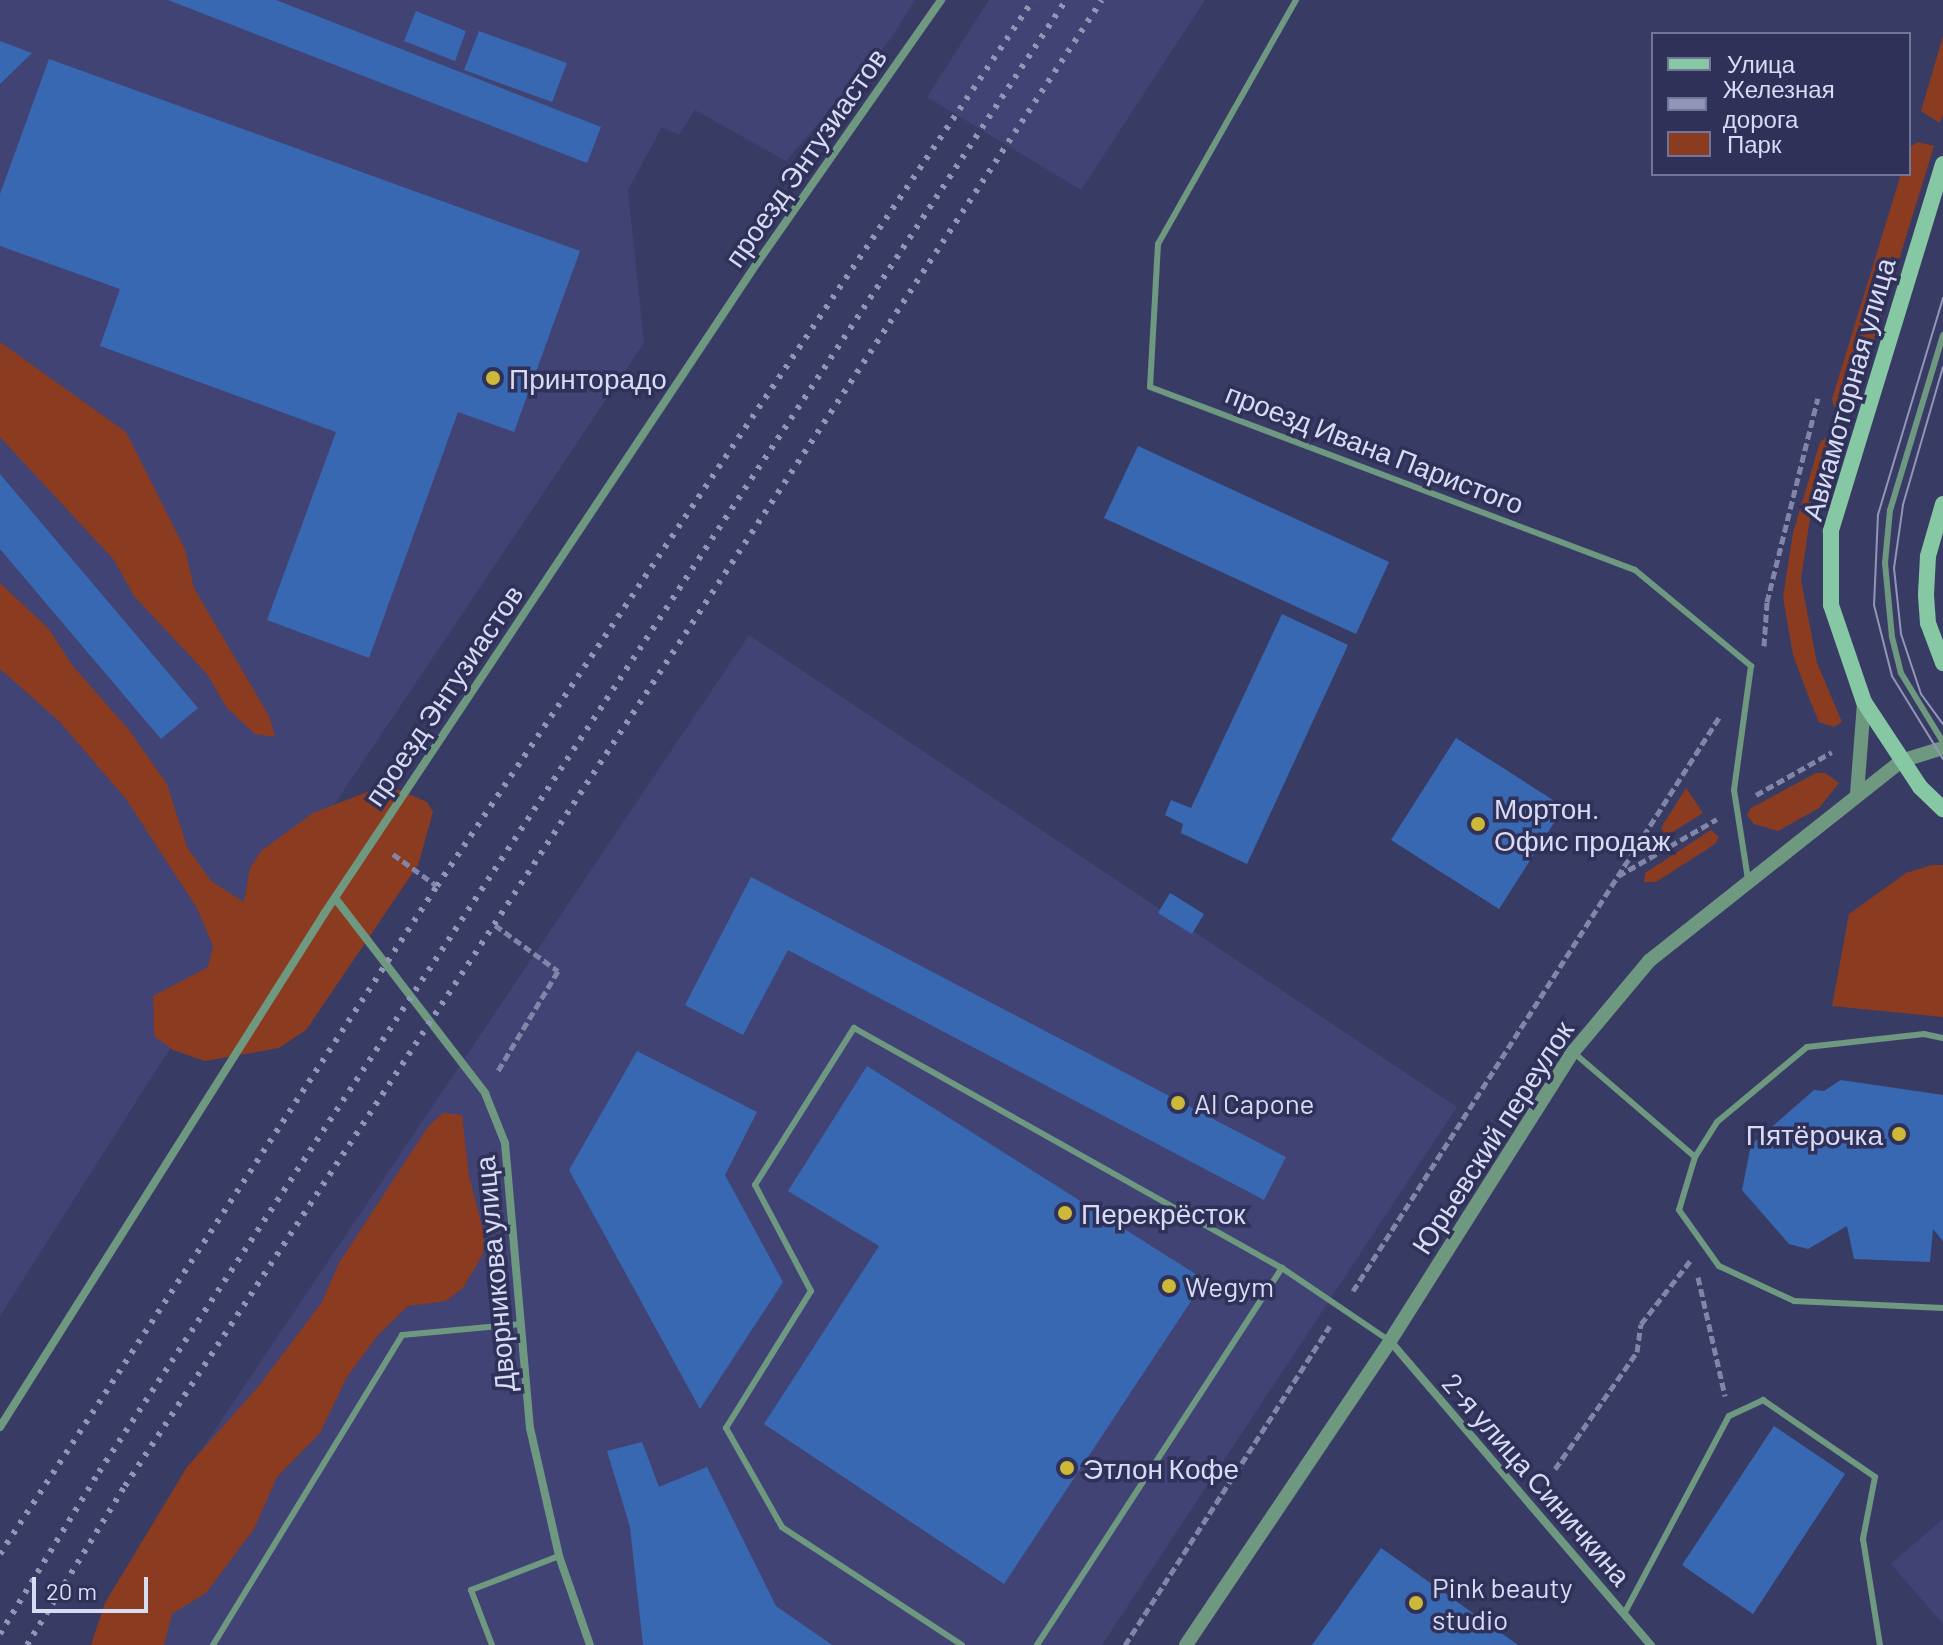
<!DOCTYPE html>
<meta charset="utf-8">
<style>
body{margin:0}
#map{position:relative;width:1943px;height:1645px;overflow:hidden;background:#383c65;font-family:Barlow,sans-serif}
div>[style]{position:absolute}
.built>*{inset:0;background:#404373}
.green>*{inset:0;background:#8b3b1f}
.building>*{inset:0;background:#3968b2}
.path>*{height:5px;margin-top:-2.5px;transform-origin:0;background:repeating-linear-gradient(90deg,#8185a7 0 8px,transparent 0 12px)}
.service>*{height:6px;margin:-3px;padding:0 3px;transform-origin:3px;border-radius:3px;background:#6e9880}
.minor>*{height:8px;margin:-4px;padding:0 4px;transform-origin:4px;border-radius:4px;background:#6e9880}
.tertiary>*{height:14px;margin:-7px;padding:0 7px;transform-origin:7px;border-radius:7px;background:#6e9880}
.secondary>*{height:16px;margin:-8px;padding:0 8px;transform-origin:8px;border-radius:8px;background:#86c8a3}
.tram>*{height:2px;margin:-1px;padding:0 1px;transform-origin:1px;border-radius:1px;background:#9296b6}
.rail>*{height:6px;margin-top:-3px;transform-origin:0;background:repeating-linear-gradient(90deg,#9296b6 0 4px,transparent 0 12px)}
.dots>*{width:22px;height:22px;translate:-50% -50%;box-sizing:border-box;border:4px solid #2f3159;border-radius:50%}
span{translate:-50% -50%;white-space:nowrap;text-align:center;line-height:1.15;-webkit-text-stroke:7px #2f3159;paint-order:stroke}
.street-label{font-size:28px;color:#d7dbf4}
.poi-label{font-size:28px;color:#d7dbf4}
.left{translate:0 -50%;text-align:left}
.right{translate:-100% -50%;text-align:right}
.legend{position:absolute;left:1651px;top:32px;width:260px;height:144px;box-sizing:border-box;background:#2f3159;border:2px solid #727597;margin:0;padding:10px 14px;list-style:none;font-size:24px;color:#d7dbf4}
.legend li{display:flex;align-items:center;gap:16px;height:40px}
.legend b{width:40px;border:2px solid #727597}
.scale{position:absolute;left:32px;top:1577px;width:116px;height:36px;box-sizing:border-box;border:4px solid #d7dbf4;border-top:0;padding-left:10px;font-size:24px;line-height:28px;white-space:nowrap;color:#d7dbf4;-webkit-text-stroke:6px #2f3159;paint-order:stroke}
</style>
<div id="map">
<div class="built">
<div style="clip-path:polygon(0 0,915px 0,890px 40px,786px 161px,695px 110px,679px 135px,662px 127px,628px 190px,644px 343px,160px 1064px,0 1316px)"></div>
<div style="clip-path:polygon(989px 0,1205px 0,1081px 190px,927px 97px)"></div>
<div style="clip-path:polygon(749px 635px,1457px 1107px,1102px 1645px,99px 1645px,186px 1473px)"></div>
<div style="clip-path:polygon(1943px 1519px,1943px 1624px,1891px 1564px)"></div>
</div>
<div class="green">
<div style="clip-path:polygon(1943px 36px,1943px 115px,1940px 123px,1921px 111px)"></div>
<div style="clip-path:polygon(1918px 142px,1934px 146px,1851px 416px,1835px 410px,1832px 399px,1901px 174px,1909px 174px,1909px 147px)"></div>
<div style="clip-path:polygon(0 342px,126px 432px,185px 549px,194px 588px,269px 716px,275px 737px,255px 734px,227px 708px,207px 674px,134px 596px,114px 560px,0 437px)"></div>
<div style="clip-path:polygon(1829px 435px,1844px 439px,1810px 518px,1801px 580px,1817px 663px,1842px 722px,1834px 727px,1819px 722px,1809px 698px,1793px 655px,1783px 597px,1793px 533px,1820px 442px)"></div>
<div style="clip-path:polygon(0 583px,49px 629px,72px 665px,129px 730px,167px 784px,187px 847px,211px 881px,244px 902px,250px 868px,261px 851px,313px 813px,375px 789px,397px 789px,427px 802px,433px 812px,418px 865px,306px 1030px,279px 1048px,205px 1061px,173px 1050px,154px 1036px,153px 996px,208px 967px,213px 946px,197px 908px,126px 799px,59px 721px,0 669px)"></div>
<div style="clip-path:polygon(1816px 773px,1825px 773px,1839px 783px,1819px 808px,1778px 831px,1754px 824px,1747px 815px,1751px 808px)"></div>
<div style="clip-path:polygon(1686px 788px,1703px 813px,1666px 836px,1661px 828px)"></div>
<div style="clip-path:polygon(1711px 830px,1719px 837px,1715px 844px,1656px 882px,1644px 882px,1645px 873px)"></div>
<div style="clip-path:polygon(1932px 865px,1943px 865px,1943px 1017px,1832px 1006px,1849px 914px,1906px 873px)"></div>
<div style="clip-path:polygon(443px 1113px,462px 1115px,469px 1176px,484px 1234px,483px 1254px,463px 1288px,446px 1301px,408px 1306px,378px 1335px,347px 1377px,320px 1433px,277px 1477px,254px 1529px,206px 1593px,172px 1614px,164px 1645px,91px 1645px,105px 1603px,187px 1467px,258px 1387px,322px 1302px,339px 1263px,428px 1127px)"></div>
</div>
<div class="building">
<div style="clip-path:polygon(168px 0,276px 0,601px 127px,587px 163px)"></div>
<div style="clip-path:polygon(416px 11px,466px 31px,455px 61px,404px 41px)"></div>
<div style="clip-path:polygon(479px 31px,567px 63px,552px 102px,464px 70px)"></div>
<div style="clip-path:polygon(0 41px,32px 53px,0 84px)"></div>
<div style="clip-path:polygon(49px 59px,580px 251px,514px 432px,458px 412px,369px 658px,267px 620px,336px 432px,100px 346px,120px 289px,0 246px,0 194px)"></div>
<div style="clip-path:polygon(1138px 446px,1389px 562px,1356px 634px,1104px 518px)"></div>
<div style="clip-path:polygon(0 474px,198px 708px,161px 739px,0 549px)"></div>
<div style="clip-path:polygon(1282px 614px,1348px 645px,1247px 864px,1181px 833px,1183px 824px,1165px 815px,1171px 800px,1191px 808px)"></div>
<div style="clip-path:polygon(1456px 738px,1564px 807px,1499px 909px,1391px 840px)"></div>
<div style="clip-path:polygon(751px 877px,1286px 1157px,1264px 1200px,788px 950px,743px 1035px,685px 1005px)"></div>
<div style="clip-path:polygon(1170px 893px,1204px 914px,1192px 934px,1158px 913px)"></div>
<div style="clip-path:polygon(637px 1051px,757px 1112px,725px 1175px,783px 1282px,700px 1409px,569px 1170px)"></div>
<div style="clip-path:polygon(867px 1066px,1205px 1280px,1004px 1584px,764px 1424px,879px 1246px,788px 1191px)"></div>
<div style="clip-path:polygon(1841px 1080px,1943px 1095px,1943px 1241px,1933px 1229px,1930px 1262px,1854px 1259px,1847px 1226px,1808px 1249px,1789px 1244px,1742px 1190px,1751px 1145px,1814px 1090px,1824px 1091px)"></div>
<div style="clip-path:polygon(1774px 1426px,1845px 1474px,1753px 1614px,1682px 1565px)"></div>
<div style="clip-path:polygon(642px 1442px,659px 1487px,707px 1467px,776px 1606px,832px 1645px,643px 1645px,630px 1527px,607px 1451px)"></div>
<div style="clip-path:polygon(1381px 1548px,1518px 1645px,1312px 1645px)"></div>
</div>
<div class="path">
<div style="left:1764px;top:646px;width:44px;rotate:-86.1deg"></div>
<div style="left:1767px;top:602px;width:210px;rotate:-76deg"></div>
<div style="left:1756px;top:795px;width:87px;rotate:-29.5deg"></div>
<div style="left:393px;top:854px;width:54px;rotate:36deg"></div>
<div style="left:1618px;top:876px;width:114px;rotate:-29.9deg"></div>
<div style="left:495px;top:925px;width:78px;rotate:36.1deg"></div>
<div style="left:558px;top:971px;width:117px;rotate:121deg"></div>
<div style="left:1698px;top:1277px;width:122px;rotate:77.2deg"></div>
<div style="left:1353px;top:1291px;width:682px;rotate:-57.45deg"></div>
<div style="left:1555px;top:1469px;width:143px;rotate:-55deg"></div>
<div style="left:1637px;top:1352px;width:28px;rotate:-82deg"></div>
<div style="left:1641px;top:1324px;width:80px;rotate:-52.1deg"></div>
<div style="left:1125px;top:1645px;width:379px;rotate:-57.3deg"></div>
</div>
<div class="service">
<div style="left:1296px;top:0;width:280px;rotate:119.5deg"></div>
<div style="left:1158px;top:244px;width:143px;rotate:93.2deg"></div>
<div style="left:1150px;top:387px;width:518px;rotate:20.67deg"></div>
<div style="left:1635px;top:570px;width:151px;rotate:39.6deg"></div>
<div style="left:1751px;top:666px;width:125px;rotate:97.8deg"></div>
<div style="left:1734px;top:790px;width:90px;rotate:81.1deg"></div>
<div style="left:1943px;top:335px;width:183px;rotate:106.8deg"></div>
<div style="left:1890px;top:510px;width:53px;rotate:95.4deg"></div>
<div style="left:1885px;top:563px;width:74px;rotate:84.6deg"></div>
<div style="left:1892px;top:637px;width:37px;rotate:76deg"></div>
<div style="left:1901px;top:673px;width:81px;rotate:58.7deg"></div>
<div style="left:1573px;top:1052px;width:161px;rotate:40.7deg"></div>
<div style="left:1695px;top:1157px;width:55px;rotate:106.8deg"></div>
<div style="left:1679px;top:1210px;width:69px;rotate:54.5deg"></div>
<div style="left:1719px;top:1266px;width:83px;rotate:25deg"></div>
<div style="left:1794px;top:1301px;width:149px;rotate:2.7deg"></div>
<div style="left:1695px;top:1157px;width:41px;rotate:-57.8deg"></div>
<div style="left:1717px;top:1122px;width:117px;rotate:-39.8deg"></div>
<div style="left:1807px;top:1047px;width:118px;rotate:-6.3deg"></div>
<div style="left:1924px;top:1034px;width:19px;rotate:12deg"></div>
<div style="left:1624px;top:1614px;width:224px;rotate:-62.1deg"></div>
<div style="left:1729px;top:1416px;width:38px;rotate:-25deg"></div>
<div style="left:1763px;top:1400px;width:136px;rotate:34.5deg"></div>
<div style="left:1875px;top:1477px;width:63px;rotate:101deg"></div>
<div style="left:1863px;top:1539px;width:107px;rotate:80.9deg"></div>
<div style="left:213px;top:1645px;width:363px;rotate:-58.6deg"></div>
<div style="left:402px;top:1335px;width:120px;rotate:-5.3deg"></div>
<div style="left:492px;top:1645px;width:59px;rotate:-110.9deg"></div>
<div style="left:471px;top:1590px;width:94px;rotate:-21.1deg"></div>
<div style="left:962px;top:1645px;width:215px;rotate:-146.8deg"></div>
<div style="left:782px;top:1527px;width:114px;rotate:-119.5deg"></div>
<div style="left:726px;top:1428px;width:161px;rotate:-58.2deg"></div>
<div style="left:811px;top:1291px;width:120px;rotate:-117.8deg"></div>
<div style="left:755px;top:1185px;width:186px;rotate:-57.8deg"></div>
<div style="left:854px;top:1028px;width:491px;rotate:29.3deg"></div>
<div style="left:1282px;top:1268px;width:130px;rotate:34.1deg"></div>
<div style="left:1037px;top:1645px;width:450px;rotate:-57deg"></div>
</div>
<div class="minor">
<div style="left:335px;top:898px;width:246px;rotate:52.4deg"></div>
<div style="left:485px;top:1093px;width:54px;rotate:68.2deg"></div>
<div style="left:505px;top:1143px;width:286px;rotate:85deg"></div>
<div style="left:530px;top:1428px;width:131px;rotate:77.2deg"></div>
<div style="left:559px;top:1556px;width:94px;rotate:70.8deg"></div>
<div style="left:1390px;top:1341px;width:401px;rotate:49.4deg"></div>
<div style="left:0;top:1427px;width:607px;rotate:-57.72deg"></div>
<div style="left:324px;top:914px;width:782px;rotate:-56.37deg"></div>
<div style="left:757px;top:263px;width:321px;rotate:-55deg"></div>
</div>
<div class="tertiary">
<div style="left:1857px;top:794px;width:92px;rotate:-85.6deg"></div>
<div style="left:1186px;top:1645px;width:366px;rotate:-56.1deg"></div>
<div style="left:1390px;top:1341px;width:342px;rotate:-57.7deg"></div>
<div style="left:1573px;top:1052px;width:119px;rotate:-50.1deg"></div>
<div style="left:1649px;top:961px;width:322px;rotate:-38.4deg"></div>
<div style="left:1901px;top:761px;width:44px;rotate:-17.2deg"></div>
</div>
<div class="secondary">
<div style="left:1943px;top:164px;width:384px;rotate:107deg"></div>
<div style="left:1831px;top:531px;width:74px;rotate:90deg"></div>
<div style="left:1831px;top:605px;width:102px;rotate:71.2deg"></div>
<div style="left:1864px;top:702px;width:102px;rotate:56.6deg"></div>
<div style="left:1920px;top:787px;width:32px;rotate:44deg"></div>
<div style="left:1943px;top:504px;width:54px;rotate:106.1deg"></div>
<div style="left:1928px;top:556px;width:39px;rotate:93deg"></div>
<div style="left:1926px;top:595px;width:28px;rotate:86deg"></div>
<div style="left:1928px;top:623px;width:43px;rotate:69.4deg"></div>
</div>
<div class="tram">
<div style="left:1943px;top:298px;width:226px;rotate:106.7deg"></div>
<div style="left:1878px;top:514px;width:91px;rotate:92.5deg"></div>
<div style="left:1874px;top:605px;width:73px;rotate:75.8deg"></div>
<div style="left:1892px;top:676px;width:97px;rotate:58.4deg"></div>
<div style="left:1943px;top:367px;width:144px;rotate:106.2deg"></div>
<div style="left:1903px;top:505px;width:64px;rotate:98.1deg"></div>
<div style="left:1894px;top:568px;width:66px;rotate:83.9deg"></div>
<div style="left:1901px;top:634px;width:63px;rotate:71.6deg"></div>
<div style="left:1921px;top:694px;width:37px;rotate:54deg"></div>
</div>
<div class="rail">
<div style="left:0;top:1554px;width:798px;rotate:-56.81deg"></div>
<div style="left:437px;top:886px;width:1068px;rotate:-56.07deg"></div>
<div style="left:0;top:1634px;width:190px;rotate:-58.6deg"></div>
<div style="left:99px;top:1472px;width:1761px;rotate:-56.7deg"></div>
<div style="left:27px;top:1645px;width:187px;rotate:-58.4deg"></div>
<div style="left:125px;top:1486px;width:1778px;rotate:-56.68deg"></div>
</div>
<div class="dots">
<div style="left:493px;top:378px;background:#ceb837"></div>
<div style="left:1478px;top:824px;background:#ceb837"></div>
<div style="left:1178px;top:1103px;background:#ceb837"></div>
<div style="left:1899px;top:1134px;background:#ceb837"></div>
<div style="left:1065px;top:1213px;background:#ceb837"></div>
<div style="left:1169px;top:1286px;background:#ceb837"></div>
<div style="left:1067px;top:1468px;background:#ceb837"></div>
<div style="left:1416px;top:1603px;background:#ceb837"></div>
</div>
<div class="street-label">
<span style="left:805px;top:157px;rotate:-55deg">проезд Энтузиастов</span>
<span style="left:1848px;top:389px;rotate:-74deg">Авиамоторная улица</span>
<span style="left:1375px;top:448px;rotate:21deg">проезд Ивана Паристого</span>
<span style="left:443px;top:695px;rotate:-56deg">проезд Энтузиастов</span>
<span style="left:1492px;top:1137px;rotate:-57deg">Юрьевский переулок</span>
<span style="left:494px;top:1274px;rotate:-95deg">Дворникова улица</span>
<span style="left:1537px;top:1479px;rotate:49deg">2-я улица Синичкина</span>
</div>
<div class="poi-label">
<span class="left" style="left:509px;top:378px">Принторадо</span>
<span class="left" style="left:1494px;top:824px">Мортон.<br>Офис продаж</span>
<span class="left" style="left:1194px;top:1103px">Al Capone</span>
<span class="right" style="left:1883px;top:1134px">Пятёрочка</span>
<span class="left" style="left:1081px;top:1213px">Перекрёсток</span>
<span class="left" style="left:1185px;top:1286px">Wegym</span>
<span class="left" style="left:1083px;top:1468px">Этлон Кофе</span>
<span class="left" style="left:1432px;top:1603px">Pink beauty<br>studio</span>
</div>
<ul class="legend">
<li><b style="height:10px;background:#86c8a3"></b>Улица</li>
<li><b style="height:10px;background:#9296b6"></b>Железная дорога</li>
<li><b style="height:22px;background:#8b3b1f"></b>Парк</li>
</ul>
<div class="scale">20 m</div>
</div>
